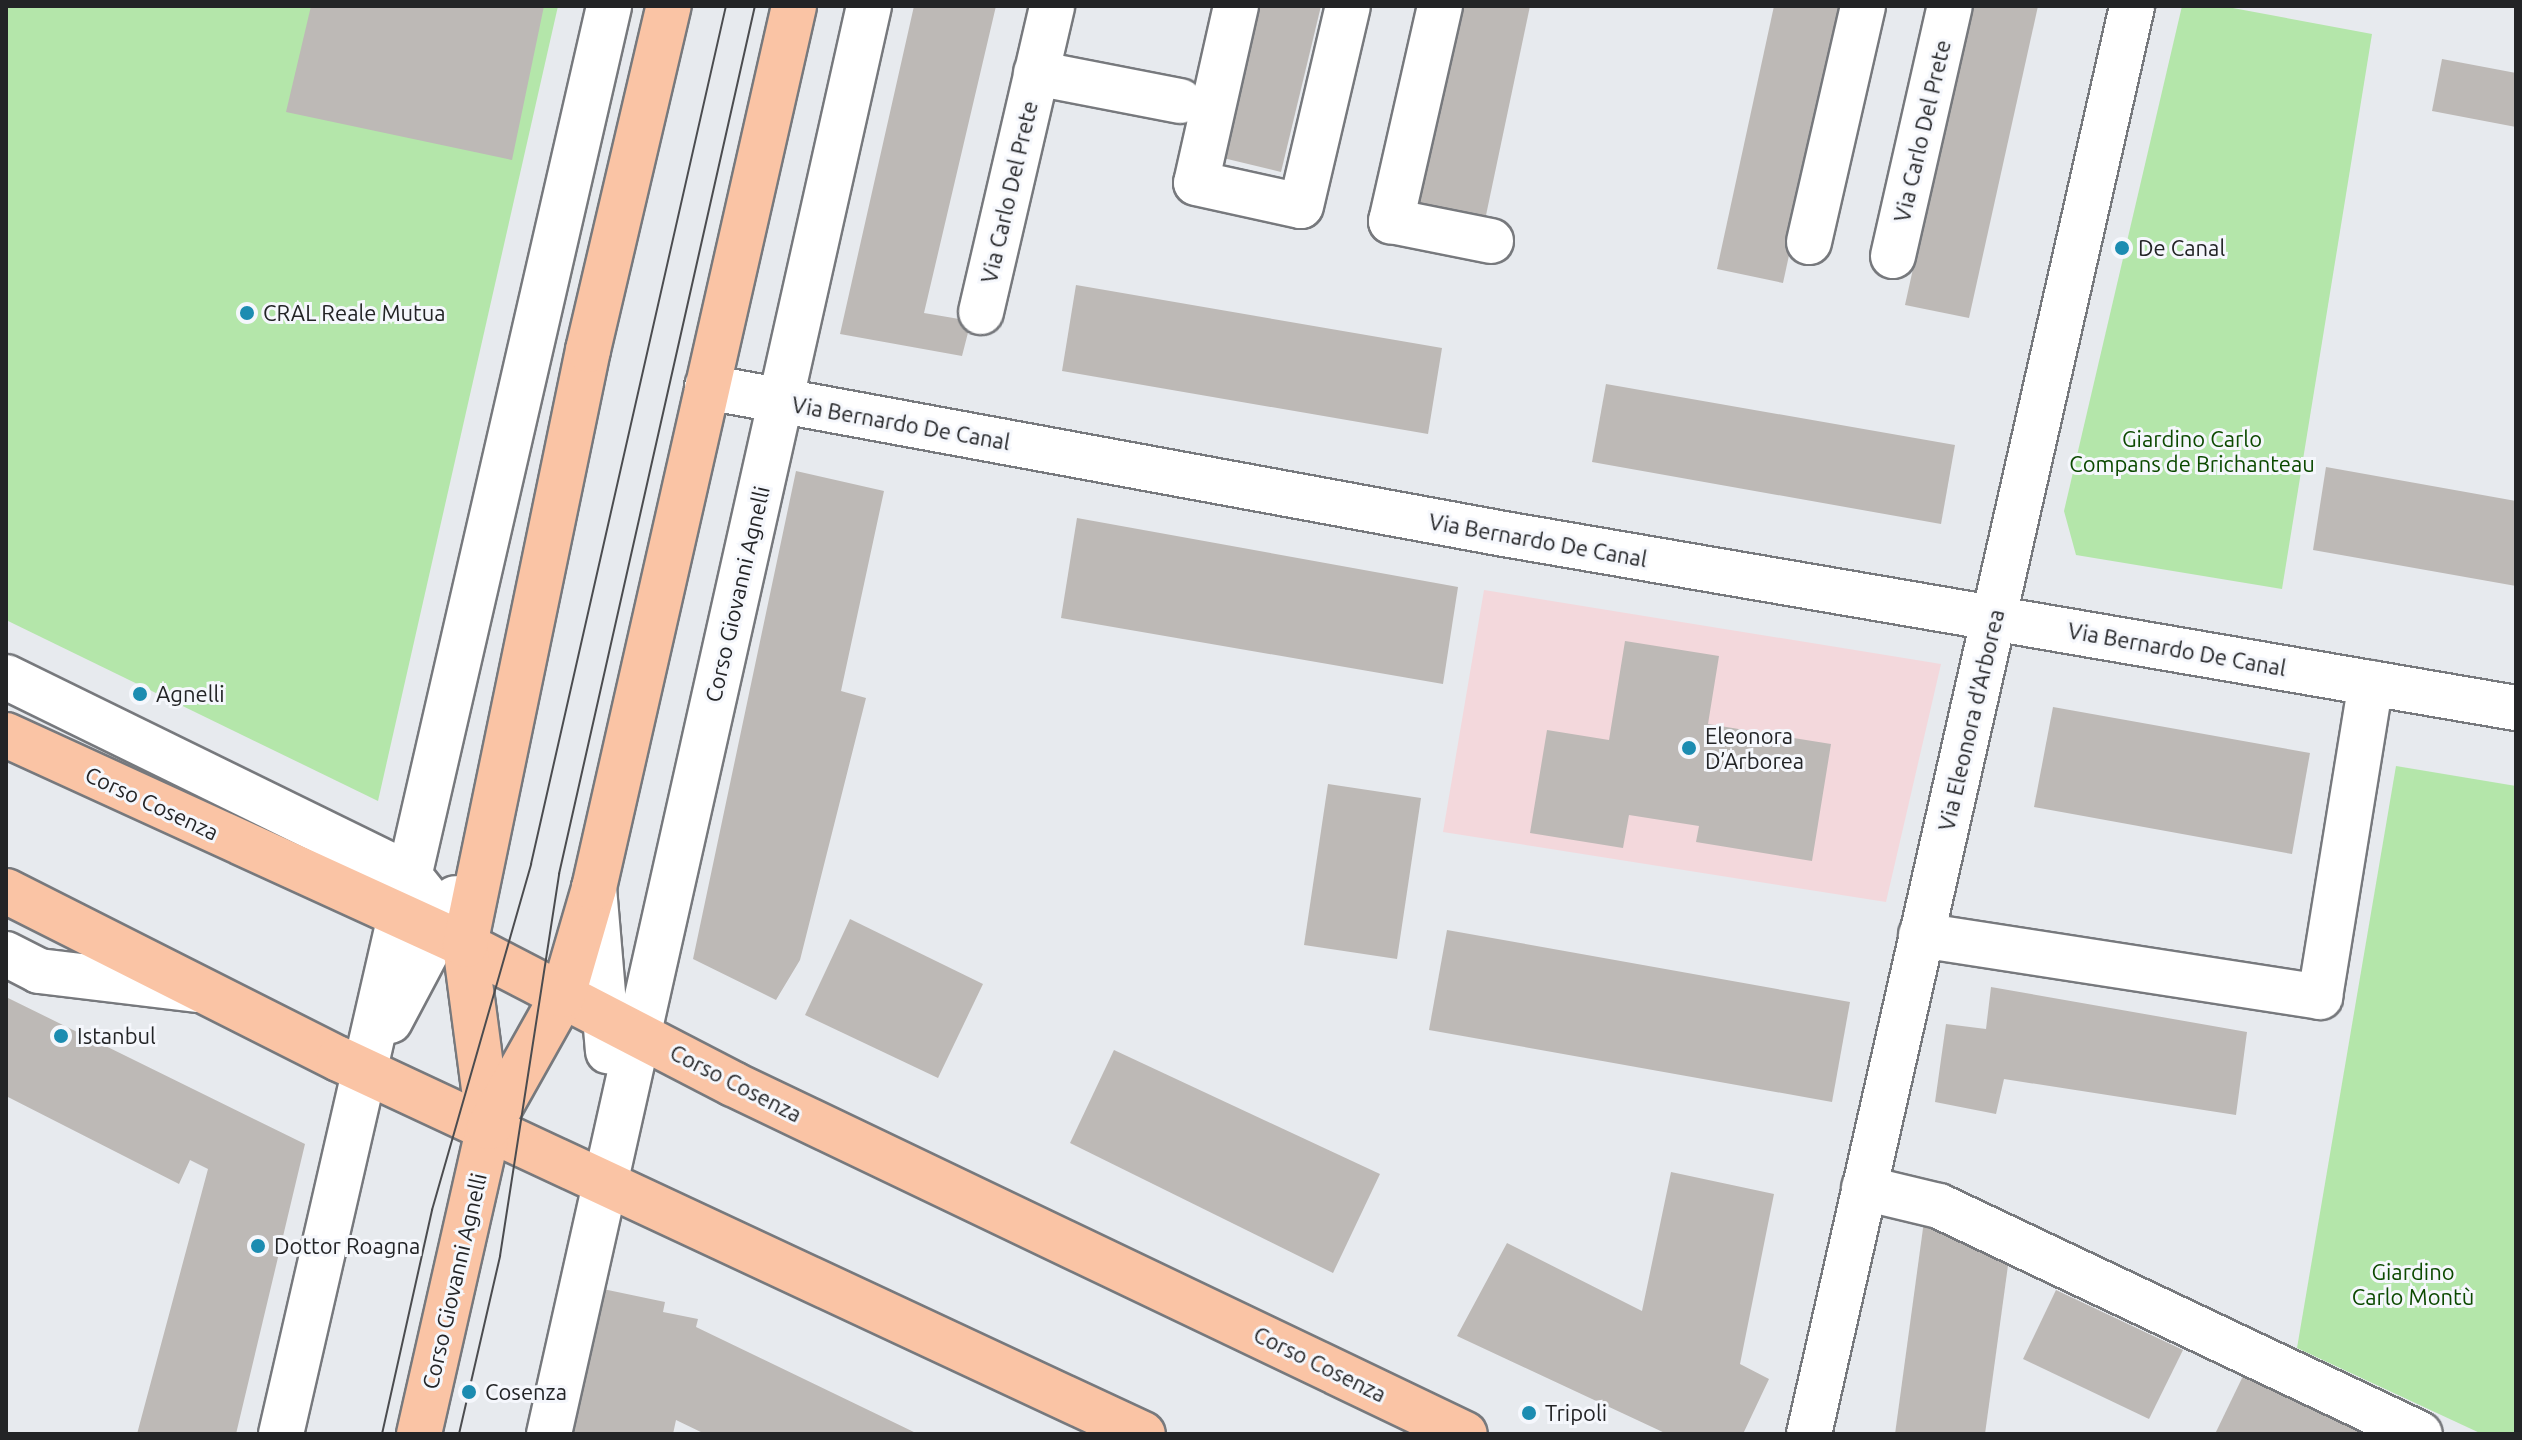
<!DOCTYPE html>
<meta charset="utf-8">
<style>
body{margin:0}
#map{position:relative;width:2522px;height:1440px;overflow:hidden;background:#e7eaee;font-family:Ubuntu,sans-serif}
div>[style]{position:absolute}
.education>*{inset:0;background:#f3d8dc}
.green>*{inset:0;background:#b4e6aa}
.building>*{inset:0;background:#bdb9b6}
.roads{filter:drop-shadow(2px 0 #77797d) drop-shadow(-2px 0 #77797d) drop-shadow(0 2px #77797d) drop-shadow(0 -2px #77797d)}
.minor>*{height:44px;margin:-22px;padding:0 22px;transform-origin:22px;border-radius:22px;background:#fff}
.major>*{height:44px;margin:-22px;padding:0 22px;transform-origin:22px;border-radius:22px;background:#fac4a5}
.tram>*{height:2px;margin:-1px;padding:0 1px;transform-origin:1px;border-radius:1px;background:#4b4c4f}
.dots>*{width:22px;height:22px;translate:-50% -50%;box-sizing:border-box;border:4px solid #f5f7fc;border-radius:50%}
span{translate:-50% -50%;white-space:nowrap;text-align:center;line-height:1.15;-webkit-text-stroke:6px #f5f7fc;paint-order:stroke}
.street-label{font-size:22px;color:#232426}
.poi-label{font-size:22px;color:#232426}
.left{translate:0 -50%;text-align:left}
.park-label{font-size:22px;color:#0c4a00}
.frame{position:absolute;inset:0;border:8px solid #232426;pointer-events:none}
</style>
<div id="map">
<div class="education">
<div style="clip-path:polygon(1484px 590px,1941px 664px,1886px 902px,1443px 832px)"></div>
</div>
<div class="green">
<div style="clip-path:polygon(6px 6px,558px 6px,378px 801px,6px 620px)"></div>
<div style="clip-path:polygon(2182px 6px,2222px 6px,2372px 34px,2282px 589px,2076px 555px,2064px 511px)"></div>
<div style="clip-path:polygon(2396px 766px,2516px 786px,2516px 1434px,2482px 1434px,2297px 1348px)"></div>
</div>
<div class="building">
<div style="clip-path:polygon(311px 6px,544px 6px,512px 160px,286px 112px)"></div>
<div style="clip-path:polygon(914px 6px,996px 6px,924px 313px,971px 321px,962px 356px,840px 334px)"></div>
<div style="clip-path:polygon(1256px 6px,1321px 6px,1281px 172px,1219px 157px)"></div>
<div style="clip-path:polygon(1455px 6px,1530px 6px,1485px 220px,1413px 206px)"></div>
<div style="clip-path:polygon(1774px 6px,1843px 6px,1783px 283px,1717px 269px)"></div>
<div style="clip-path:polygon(1971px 6px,2038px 6px,1969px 318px,1905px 305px)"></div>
<div style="clip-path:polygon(2442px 59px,2516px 73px,2516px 127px,2432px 111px)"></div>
<div style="clip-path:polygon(1076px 285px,1442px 348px,1428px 434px,1062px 371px)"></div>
<div style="clip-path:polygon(1606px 384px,1955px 445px,1941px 524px,1592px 462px)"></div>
<div style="clip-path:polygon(2326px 467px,2516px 501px,2516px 586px,2313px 550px)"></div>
<div style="clip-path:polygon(796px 471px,884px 491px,841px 691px,866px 698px,800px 960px,776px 1000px,693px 959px)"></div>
<div style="clip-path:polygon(1077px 518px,1458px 587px,1443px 684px,1061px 618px)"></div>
<div style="clip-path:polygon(1625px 641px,1719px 656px,1708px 724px,1831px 744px,1812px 861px,1696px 842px,1699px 826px,1629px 815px,1623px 848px,1530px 833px,1547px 730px,1609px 740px)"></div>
<div style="clip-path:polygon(2053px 707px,2310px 753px,2292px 854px,2034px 807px)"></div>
<div style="clip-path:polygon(1328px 784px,1421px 798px,1397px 959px,1304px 945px)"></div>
<div style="clip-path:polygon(850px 919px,983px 984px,938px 1078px,805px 1015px)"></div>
<div style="clip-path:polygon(1447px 930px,1850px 1002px,1832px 1102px,1429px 1030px)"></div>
<div style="clip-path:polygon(1991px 987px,2247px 1032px,2236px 1115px,2004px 1079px,1996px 1114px,1935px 1102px,1946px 1024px,1986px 1029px)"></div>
<div style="clip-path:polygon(6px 997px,305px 1144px,236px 1434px,137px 1434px,208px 1169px,190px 1160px,179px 1184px,6px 1096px)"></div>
<div style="clip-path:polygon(1114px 1050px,1380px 1174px,1333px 1273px,1070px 1143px)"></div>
<div style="clip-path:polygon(1671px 1172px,1774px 1194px,1740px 1364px,1769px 1379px,1743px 1434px,1667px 1434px,1457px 1336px,1507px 1243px,1642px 1311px)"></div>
<div style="clip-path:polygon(1924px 1221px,2009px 1258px,1985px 1434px,1895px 1434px)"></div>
<div style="clip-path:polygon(603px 1289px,665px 1302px,663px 1312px,698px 1319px,696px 1327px,918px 1434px,705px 1434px,676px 1420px,673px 1434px,571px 1434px)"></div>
<div style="clip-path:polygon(2056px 1290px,2183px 1350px,2149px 1419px,2023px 1359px)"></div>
<div style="clip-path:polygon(2244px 1374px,2365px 1434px,2215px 1434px)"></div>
</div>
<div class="roads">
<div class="minor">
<div style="left:1236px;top:6px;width:181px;rotate:102.7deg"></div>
<div style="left:1196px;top:183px;width:107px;rotate:12.4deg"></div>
<div style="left:1301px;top:206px;width:205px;rotate:-76.8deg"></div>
<div style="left:1440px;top:6px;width:221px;rotate:102.8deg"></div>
<div style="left:1391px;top:221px;width:102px;rotate:11.3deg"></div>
<div style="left:1036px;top:73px;width:147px;rotate:11deg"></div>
<div style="left:1809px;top:242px;width:242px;rotate:-77.1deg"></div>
<div style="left:1893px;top:256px;width:256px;rotate:-77.2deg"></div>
<div style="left:981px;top:312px;width:314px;rotate:-76.9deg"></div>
<div style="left:707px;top:387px;width:810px;rotate:10.45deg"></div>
<div style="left:1504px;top:534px;width:1027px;rotate:9.76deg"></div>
<div style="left:6px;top:677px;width:448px;rotate:26.1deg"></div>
<div style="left:408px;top:874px;width:91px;rotate:51.2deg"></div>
<div style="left:594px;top:888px;width:164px;rotate:85.1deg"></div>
<div style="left:1921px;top:935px;width:404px;rotate:8.8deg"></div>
<div style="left:2320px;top:997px;width:318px;rotate:-80.8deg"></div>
<div style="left:6px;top:954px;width:37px;rotate:27deg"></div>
<div style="left:39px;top:971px;width:161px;rotate:6.8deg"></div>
<div style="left:390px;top:1021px;width:139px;rotate:-62.1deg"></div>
<div style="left:1864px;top:1188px;width:77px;rotate:13.5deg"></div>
<div style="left:1939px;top:1206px;width:532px;rotate:25.36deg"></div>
<div style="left:281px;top:1434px;width:1465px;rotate:-77.06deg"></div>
<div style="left:549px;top:1434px;width:1463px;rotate:-77.37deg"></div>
<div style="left:1809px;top:1434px;width:1464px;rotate:-77.25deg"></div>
</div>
<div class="major">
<div style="left:6px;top:735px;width:505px;rotate:24.58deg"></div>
<div style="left:465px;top:945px;width:302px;rotate:27.4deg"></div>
<div style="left:733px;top:1084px;width:811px;rotate:25.55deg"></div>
<div style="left:6px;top:891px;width:373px;rotate:26.8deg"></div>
<div style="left:339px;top:1059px;width:887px;rotate:25.01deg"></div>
<div style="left:489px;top:1127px;width:184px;rotate:-97.5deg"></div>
<div style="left:465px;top:945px;width:608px;rotate:-78.32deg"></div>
<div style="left:588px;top:350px;width:353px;rotate:-76.8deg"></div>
<div style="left:419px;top:1434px;width:315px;rotate:-77.2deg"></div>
<div style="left:489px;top:1127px;width:151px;rotate:-60.7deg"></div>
<div style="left:563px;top:995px;width:111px;rotate:-73.8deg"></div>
<div style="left:594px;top:888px;width:904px;rotate:-77.22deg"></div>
</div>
</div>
<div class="tram">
<div style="left:382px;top:1434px;width:230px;rotate:-77.4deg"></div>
<div style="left:432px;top:1210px;width:360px;rotate:-74deg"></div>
<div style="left:531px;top:864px;width:880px;rotate:-77.2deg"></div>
<div style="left:459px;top:1434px;width:183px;rotate:-77deg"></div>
<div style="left:500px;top:1256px;width:387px;rotate:-81.2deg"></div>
<div style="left:559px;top:874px;width:890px;rotate:-77.28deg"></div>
</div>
<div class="dots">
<div style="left:2122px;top:248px;background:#1c8cb1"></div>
<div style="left:247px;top:313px;background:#1c8cb1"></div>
<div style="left:140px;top:694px;background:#1c8cb1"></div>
<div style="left:1689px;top:748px;background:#1c8cb1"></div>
<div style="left:61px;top:1036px;background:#1c8cb1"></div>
<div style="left:258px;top:1246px;background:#1c8cb1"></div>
<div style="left:469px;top:1392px;background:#1c8cb1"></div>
<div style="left:1529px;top:1413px;background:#1c8cb1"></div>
</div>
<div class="street-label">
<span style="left:1922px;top:131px;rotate:-77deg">Via Carlo Del Prete</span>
<span style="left:1009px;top:192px;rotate:-77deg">Via Carlo Del Prete</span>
<span style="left:901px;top:423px;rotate:10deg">Via Bernardo De Canal</span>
<span style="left:1538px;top:540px;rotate:10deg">Via Bernardo De Canal</span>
<span style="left:737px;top:594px;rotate:-77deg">Corso Giovanni Agnelli</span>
<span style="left:2177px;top:649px;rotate:10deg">Via Bernardo De Canal</span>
<span style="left:1971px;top:720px;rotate:-77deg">Via Eleonora d'Arborea</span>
<span style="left:152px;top:803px;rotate:25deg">Corso Cosenza</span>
<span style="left:736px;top:1083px;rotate:27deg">Corso Cosenza</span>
<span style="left:454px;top:1281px;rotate:-77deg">Corso Giovanni Agnelli</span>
<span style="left:1320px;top:1364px;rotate:26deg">Corso Cosenza</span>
</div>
<div class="poi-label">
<span class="left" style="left:2138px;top:248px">De Canal</span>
<span class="left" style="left:263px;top:313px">CRAL Reale Mutua</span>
<span class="left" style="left:156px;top:694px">Agnelli</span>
<span class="left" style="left:1705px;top:748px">Eleonora<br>D’Arborea</span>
<span class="left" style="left:77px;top:1036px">Istanbul</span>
<span class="left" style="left:274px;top:1246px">Dottor Roagna</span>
<span class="left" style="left:485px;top:1392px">Cosenza</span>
<span class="left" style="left:1545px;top:1413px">Tripoli</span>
</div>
<div class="park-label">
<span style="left:2192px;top:451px">Giardino Carlo<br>Compans de Brichanteau</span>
<span style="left:2413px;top:1284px">Giardino<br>Carlo Montù</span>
</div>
<div class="frame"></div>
</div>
